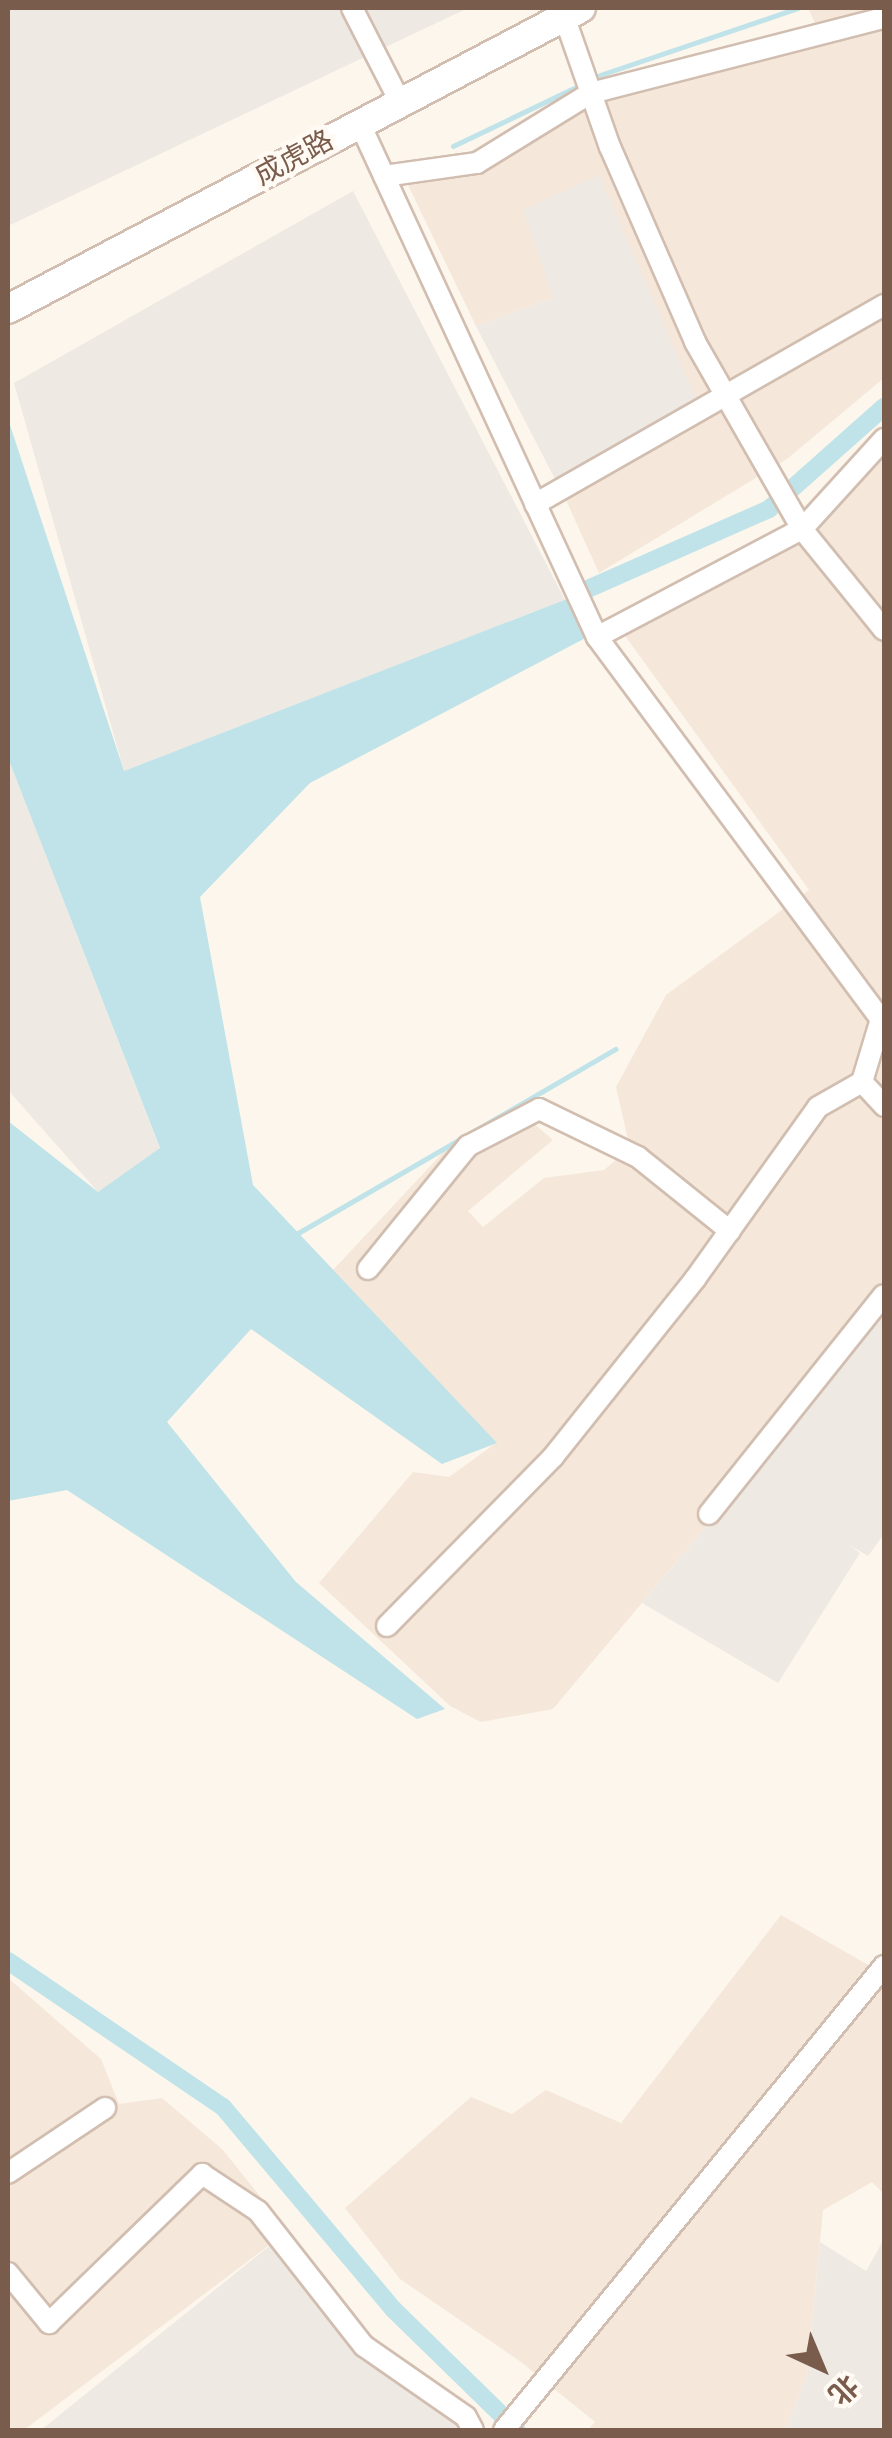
<!DOCTYPE html>
<meta charset="utf-8">
<style>
body{margin:0}
#map{position:relative;width:892px;height:2438px;overflow:hidden;background:#fdf6ec;font-family:"Work Sans","Noto Sans SC",sans-serif}
div>[style]{position:absolute}
.residential>*{inset:0;background:#f5e8da}
.industrial>*{inset:0;background:#efe9e4}
.water>*{inset:0;background:#bfe3e8}
.stream>*{height:5px;margin:-2.5px;padding:0 2.5px;transform-origin:2.5px;border-radius:2.5px;background:#bfe3e8}
.canal>*{height:18px;margin:-9px;padding:0 9px;transform-origin:9px;border-radius:9px;background:#bfe3e8}
.roads{filter:drop-shadow(2px 0 #d1beb0) drop-shadow(-2px 0 #d1beb0) drop-shadow(0 2px #d1beb0) drop-shadow(0 -2px #d1beb0)}
.street>*{height:20px;margin:-10px;padding:0 10px;transform-origin:10px;border-radius:10px;background:#fff}
.secondary>*{height:28px;margin:-14px;padding:0 14px;transform-origin:14px;border-radius:14px;background:#fff}
span{translate:-50% -50%;white-space:nowrap;text-align:center;line-height:1.15;-webkit-text-stroke:9px #fffaf3;paint-order:stroke}
.street-label{font-size:28px;color:#7a5c4d}
.frame{position:absolute;inset:0;border:10px solid #7a5c4d;pointer-events:none}
.north{position:absolute;left:772px;top:2318px;width:100px;height:100px;-webkit-text-stroke:8px #fffaf3;paint-order:stroke;rotate:136deg;font-size:28px;font-weight:700;line-height:40px;text-align:center;color:#7a5c4d}
.north::after{content:'';display:block;margin:auto;width:35px;height:45px;background:#7a5c4d;clip-path:polygon(50% 0,100% 100%,50% 72%,0 100%)}
</style>
<div id="map">
<div class="residential">
<div style="clip-path:polygon(808px 8px,884px 8px,884px 378px,787px 459px,599px 573px,561px 489px,553px 298px,476px 326px,407px 183px,580px 99px,816px 25px)"></div>
<div style="clip-path:polygon(884px 439px,884px 1314px,553px 1709px,481px 1722px,450px 1706px,319px 1583px,413px 1472px,449px 1477px,496px 1443px,333px 1270px,450px 1145px,525px 1116px,553px 1140px,468px 1211px,483px 1227px,544px 1178px,604px 1170px,630px 1148px,616px 1087px,666px 995px,809px 890px,618px 626px,802px 529px)"></div>
<div style="clip-path:polygon(781px 1915px,884px 1974px,884px 2194px,872px 2182px,823px 2210px,807px 2376px,785px 2430px,588px 2430px,595px 2422px,521px 2362px,400px 2279px,345px 2208px,471px 2097px,512px 2114px,546px 2090px,621px 2123px)"></div>
<div style="clip-path:polygon(8px 1978px,101px 2059px,119px 2104px,162px 2098px,222px 2149px,288px 2231px,24px 2430px,8px 2430px)"></div>
</div>
<div class="industrial">
<div style="clip-path:polygon(8px 8px,468px 8px,8px 226px)"></div>
<div style="clip-path:polygon(599px 175px,698px 403px,558px 485px,476px 326px,553px 298px,523px 210px)"></div>
<div style="clip-path:polygon(353px 191px,565px 600px,124px 771px,14px 383px)"></div>
<div style="clip-path:polygon(8px 758px,160px 1149px,98px 1192px,8px 1090px)"></div>
<div style="clip-path:polygon(884px 1314px,884px 1534px,868px 1556px,848px 1544px,860px 1553px,778px 1683px,642px 1603px)"></div>
<div style="clip-path:polygon(288px 2231px,364px 2346px,432px 2379px,461px 2430px,41px 2430px)"></div>
<div style="clip-path:polygon(884px 2239px,884px 2430px,785px 2430px,807px 2376px,820px 2242px,866px 2271px)"></div>
</div>
<div class="water">
<div style="clip-path:polygon(8px 419px,124px 771px,585px 592px,597px 632px,310px 783px,200px 897px,253px 1185px,497px 1443px,442px 1464px,251px 1329px,167px 1422px,296px 1582px,445px 1709px,417px 1719px,67px 1490px,8px 1501px,8px 1121px,98px 1192px,160px 1148px,8px 758px)"></div>
</div>
<div class="stream">
<div style="left:600px;top:75px;width:209px;rotate:-18.7deg"></div>
<div style="left:453px;top:146px;width:134px;rotate:-25.6deg"></div>
<div style="left:298px;top:1233px;width:367px;rotate:-30.1deg"></div>
</div>
<div class="canal">
<div style="left:590px;top:588px;width:196px;rotate:-23.8deg"></div>
<div style="left:769px;top:509px;width:154px;rotate:-41.6deg"></div>
<div style="left:8px;top:1961px;width:260px;rotate:34.2deg"></div>
<div style="left:223px;top:2107px;width:264px;rotate:49.9deg"></div>
<div style="left:393px;top:2309px;width:173px;rotate:44.3deg"></div>
</div>
<div class="roads">
<div class="street">
<div style="left:352px;top:8px;width:106px;rotate:62.9deg"></div>
<div style="left:564px;top:16px;width:139px;rotate:70.7deg"></div>
<div style="left:610px;top:147px;width:213px;rotate:66.4deg"></div>
<div style="left:695px;top:342px;width:215px;rotate:60.2deg"></div>
<div style="left:802px;top:529px;width:130px;rotate:50.9deg"></div>
<div style="left:360px;top:124px;width:565px;rotate:65.2deg"></div>
<div style="left:597px;top:637px;width:482px;rotate:53.4deg"></div>
<div style="left:384px;top:176px;width:94px;rotate:-8deg"></div>
<div style="left:477px;top:163px;width:134px;rotate:-31.6deg"></div>
<div style="left:591px;top:93px;width:302px;rotate:-14.4deg"></div>
<div style="left:535px;top:504px;width:402px;rotate:-29.7deg"></div>
<div style="left:597px;top:637px;width:232px;rotate:-27.8deg"></div>
<div style="left:802px;top:529px;width:122px;rotate:-47.7deg"></div>
<div style="left:881px;top:1019px;width:66px;rotate:106.8deg"></div>
<div style="left:862px;top:1082px;width:33px;rotate:47deg"></div>
<div style="left:368px;top:1269px;width:159px;rotate:-50.9deg"></div>
<div style="left:468px;top:1146px;width:80px;rotate:-27.5deg"></div>
<div style="left:539px;top:1109px;width:110px;rotate:25.9deg"></div>
<div style="left:638px;top:1157px;width:118px;rotate:38.8deg"></div>
<div style="left:709px;top:1514px;width:280px;rotate:-51.4deg"></div>
<div style="left:387px;top:1626px;width:237px;rotate:-45.5deg"></div>
<div style="left:553px;top:1457px;width:228px;rotate:-51.4deg"></div>
<div style="left:695px;top:1279px;width:211px;rotate:-54.4deg"></div>
<div style="left:818px;top:1107px;width:51px;rotate:-29.6deg"></div>
<div style="left:8px;top:2173px;width:117px;rotate:-33.8deg"></div>
<div style="left:8px;top:2273px;width:65px;rotate:50.6deg"></div>
<div style="left:49px;top:2323px;width:214px;rotate:-44.2deg"></div>
<div style="left:202px;top:2174px;width:67px;rotate:33.5deg"></div>
<div style="left:258px;top:2211px;width:172px;rotate:51.9deg"></div>
<div style="left:364px;top:2346px;width:124px;rotate:34.8deg"></div>
<div style="left:466px;top:2417px;width:15px;rotate:62deg"></div>
<div style="left:504px;top:2430px;width:600px;rotate:-50.68deg"></div>
</div>
<div class="secondary">
<div style="left:8px;top:309px;width:647px;rotate:-27.71deg"></div>
</div>
</div>
<div class="street-label">
<span style="left:294px;top:158px;rotate:-28deg">成虎路</span>
</div>
<div class="frame"></div>
<div class="north">北</div>
</div>
